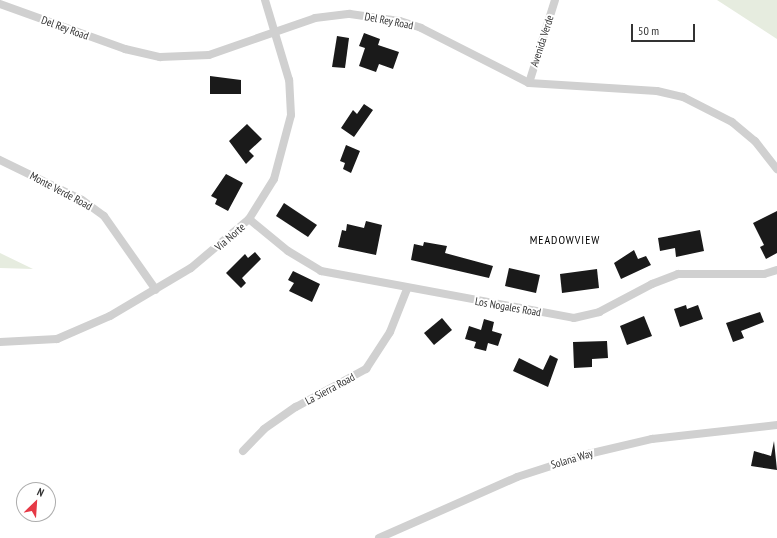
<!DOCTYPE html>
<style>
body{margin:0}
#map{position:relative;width:777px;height:538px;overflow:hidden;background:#fff;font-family:"PT Sans Narrow",sans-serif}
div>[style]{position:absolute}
.green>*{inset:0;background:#e6ecdf}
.building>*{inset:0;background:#1a1a1a}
.minor>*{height:8px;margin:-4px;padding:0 4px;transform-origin:4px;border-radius:4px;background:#d0d0d0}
span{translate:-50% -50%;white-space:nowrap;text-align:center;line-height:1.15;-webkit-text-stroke:4px #fff;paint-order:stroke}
.street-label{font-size:11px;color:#333}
.neighbourhood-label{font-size:12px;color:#000;letter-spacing:1px}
.north{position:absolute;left:16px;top:482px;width:40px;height:40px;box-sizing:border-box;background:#fff;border:1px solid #adadad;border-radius:50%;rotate:25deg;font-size:11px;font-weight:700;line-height:16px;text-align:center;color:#333}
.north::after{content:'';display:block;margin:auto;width:14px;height:18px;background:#e63946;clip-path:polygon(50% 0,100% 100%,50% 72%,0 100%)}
.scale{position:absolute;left:631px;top:24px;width:64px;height:18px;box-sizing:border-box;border:2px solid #333;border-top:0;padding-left:5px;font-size:12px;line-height:14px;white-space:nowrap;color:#333;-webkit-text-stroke:3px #fff;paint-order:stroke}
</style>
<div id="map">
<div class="green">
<div style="clip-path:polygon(717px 0,777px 0,777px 39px)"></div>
<div style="clip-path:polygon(0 253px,33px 269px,0 268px)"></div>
</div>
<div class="building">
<div style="clip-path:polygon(364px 33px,380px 39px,378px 45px,399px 52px,393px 69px,379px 64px,376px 72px,359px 66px,365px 48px,359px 46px)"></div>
<div style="clip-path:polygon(337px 36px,349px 38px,345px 68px,332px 67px)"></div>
<div style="clip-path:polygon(210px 76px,241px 80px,241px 94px,210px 94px)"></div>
<div style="clip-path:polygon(364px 104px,373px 110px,354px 137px,341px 128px,353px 110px,357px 114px)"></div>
<div style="clip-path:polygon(247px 124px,262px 139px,249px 151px,254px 156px,246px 164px,229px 141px)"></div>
<div style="clip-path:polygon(346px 145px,360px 151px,351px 173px,343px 169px,345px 163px,340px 161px)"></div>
<div style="clip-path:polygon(226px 174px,243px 183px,228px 211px,215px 204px,217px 199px,211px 196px)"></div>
<div style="clip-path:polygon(284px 203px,317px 225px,308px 237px,276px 216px)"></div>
<div style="clip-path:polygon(777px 211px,777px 253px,766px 259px,760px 247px,764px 245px,753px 223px)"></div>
<div style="clip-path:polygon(366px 221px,382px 225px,376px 255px,338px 247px,342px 230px,346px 231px,347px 224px,364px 228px)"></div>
<div style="clip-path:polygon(700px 230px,704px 251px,676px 257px,675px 248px,660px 251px,658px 238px)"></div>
<div style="clip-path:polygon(424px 242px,447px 246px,445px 253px,493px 266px,489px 278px,411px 260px,414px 244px,423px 246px)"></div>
<div style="clip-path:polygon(634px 250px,638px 259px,646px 256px,651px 265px,621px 279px,614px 263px)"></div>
<div style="clip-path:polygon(255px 252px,261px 259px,242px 278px,246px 283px,241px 288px,226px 273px,245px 254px,248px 258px)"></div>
<div style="clip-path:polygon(509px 268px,540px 275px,536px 293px,505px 286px)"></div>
<div style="clip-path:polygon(597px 269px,599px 288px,562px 293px,560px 274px)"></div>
<div style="clip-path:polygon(293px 271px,320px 284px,312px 302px,289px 291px,294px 283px,288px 280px)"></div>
<div style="clip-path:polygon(686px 305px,687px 309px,698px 305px,703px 319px,680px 327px,674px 309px)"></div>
<div style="clip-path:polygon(760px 312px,764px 322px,741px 331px,744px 338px,733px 342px,726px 323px)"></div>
<div style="clip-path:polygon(644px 316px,652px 336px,627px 345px,620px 326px)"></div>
<div style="clip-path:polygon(442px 318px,452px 330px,434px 345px,424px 333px)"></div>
<div style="clip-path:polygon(484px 319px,494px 322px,492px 331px,502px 334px,498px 346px,488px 343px,486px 351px,474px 348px,476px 342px,465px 339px,469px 326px,481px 330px)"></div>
<div style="clip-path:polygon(607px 341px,608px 358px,592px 359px,592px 367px,574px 368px,573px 342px)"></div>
<div style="clip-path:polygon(550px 355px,558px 359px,548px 387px,513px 371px,519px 358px,543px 370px)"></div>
<div style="clip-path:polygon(774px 441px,777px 470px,751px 466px,754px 451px,771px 456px)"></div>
</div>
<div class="minor">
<div style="left:0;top:4px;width:133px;rotate:19.8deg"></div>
<div style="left:125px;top:49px;width:36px;rotate:13deg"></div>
<div style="left:160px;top:57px;width:49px;rotate:-2.3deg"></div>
<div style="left:209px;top:55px;width:112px;rotate:-19.2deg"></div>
<div style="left:315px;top:18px;width:35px;rotate:-7deg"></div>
<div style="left:350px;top:14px;width:50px;rotate:8deg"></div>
<div style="left:400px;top:21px;width:22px;rotate:18deg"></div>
<div style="left:421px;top:28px;width:121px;rotate:27deg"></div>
<div style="left:529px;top:83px;width:128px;rotate:3.6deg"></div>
<div style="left:657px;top:91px;width:27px;rotate:13deg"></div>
<div style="left:683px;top:97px;width:55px;rotate:27deg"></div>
<div style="left:732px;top:122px;width:30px;rotate:40deg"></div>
<div style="left:755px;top:141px;width:36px;rotate:52deg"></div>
<div style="left:529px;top:83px;width:87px;rotate:-72.6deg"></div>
<div style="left:0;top:160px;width:91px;rotate:26deg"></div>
<div style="left:82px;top:200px;width:27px;rotate:36deg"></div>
<div style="left:104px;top:216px;width:90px;rotate:54.9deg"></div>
<div style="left:249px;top:219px;width:50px;rotate:39.4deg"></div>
<div style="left:288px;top:251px;width:39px;rotate:31deg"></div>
<div style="left:321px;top:271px;width:257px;rotate:10.5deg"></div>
<div style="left:574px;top:318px;width:26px;rotate:-13deg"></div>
<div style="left:599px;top:312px;width:60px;rotate:-27.8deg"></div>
<div style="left:652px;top:284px;width:28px;rotate:-21deg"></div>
<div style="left:678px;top:274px;width:86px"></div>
<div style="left:764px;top:274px;width:14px;rotate:-17deg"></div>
<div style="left:0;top:342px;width:57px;rotate:-3deg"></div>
<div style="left:57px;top:339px;width:58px;rotate:-23.5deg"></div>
<div style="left:110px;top:316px;width:94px;rotate:-30.7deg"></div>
<div style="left:191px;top:268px;width:76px;rotate:-40.2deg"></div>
<div style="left:249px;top:219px;width:47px;rotate:-58deg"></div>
<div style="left:274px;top:179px;width:66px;rotate:-75.1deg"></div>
<div style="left:291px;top:115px;width:35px;rotate:-93deg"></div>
<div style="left:289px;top:80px;width:84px;rotate:-106.7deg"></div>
<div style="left:243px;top:451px;width:30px;rotate:-46deg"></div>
<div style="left:264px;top:429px;width:39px;rotate:-35deg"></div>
<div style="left:296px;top:407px;width:80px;rotate:-28.5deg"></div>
<div style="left:366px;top:369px;width:44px;rotate:-57deg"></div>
<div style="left:390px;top:332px;width:46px;rotate:-68.4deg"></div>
<div style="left:379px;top:538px;width:151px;rotate:-23.8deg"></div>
<div style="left:517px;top:477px;width:75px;rotate:-17.9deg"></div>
<div style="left:588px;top:454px;width:66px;rotate:-13.2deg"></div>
<div style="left:652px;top:439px;width:126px;rotate:-6.4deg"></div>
</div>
<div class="street-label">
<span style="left:389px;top:21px;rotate:11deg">Del Rey Road</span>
<span style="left:65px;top:28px;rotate:20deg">Del Rey Road</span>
<span style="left:542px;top:41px;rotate:-72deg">Avenida Verde</span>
<span style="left:61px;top:191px;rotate:28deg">Monte Verde Road</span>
<span style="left:230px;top:237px;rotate:-41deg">Via Norte</span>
<span style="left:508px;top:307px;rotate:10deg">Los Nogales Road</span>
<span style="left:330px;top:389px;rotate:-28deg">La Sierra Road</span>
<span style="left:572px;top:459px;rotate:-17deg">Solana Way</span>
</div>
<div class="neighbourhood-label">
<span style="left:565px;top:240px">MEADOWVIEW</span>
</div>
<div class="north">N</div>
<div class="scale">50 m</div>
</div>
